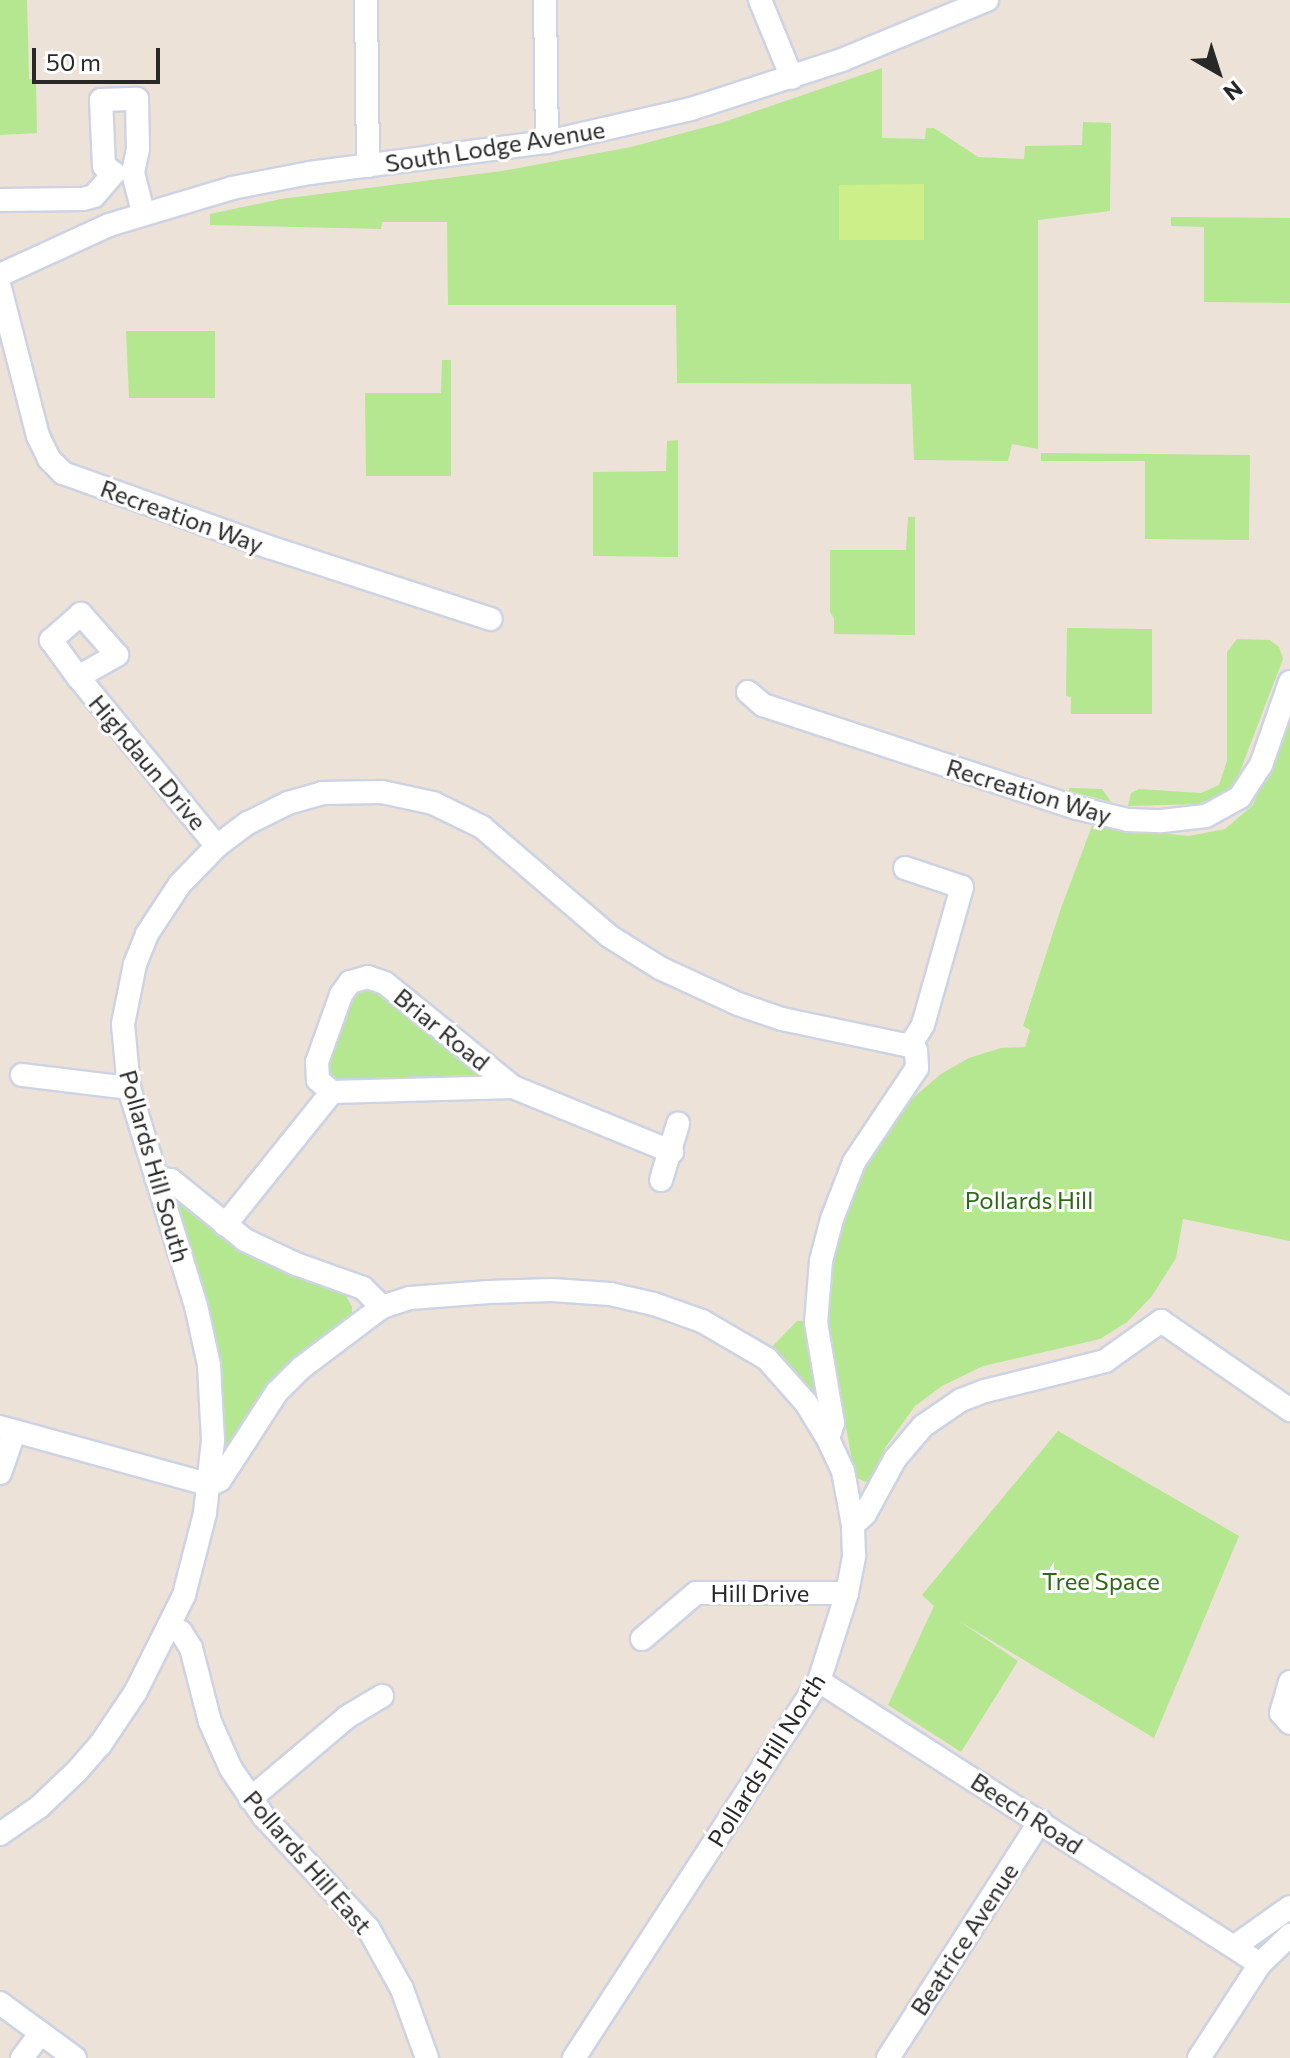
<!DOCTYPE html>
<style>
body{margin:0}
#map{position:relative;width:1290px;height:2058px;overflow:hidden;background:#ece2d8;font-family:Commissioner,sans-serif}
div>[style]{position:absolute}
.green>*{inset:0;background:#b4e790}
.pitch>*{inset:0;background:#cdef8a}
.roads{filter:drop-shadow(2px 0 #cdd3e3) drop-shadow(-2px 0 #cdd3e3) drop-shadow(0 2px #cdd3e3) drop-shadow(0 -2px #cdd3e3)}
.minor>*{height:22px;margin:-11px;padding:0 11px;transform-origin:11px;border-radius:11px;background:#fff}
span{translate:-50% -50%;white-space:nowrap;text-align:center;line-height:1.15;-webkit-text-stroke:6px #fff;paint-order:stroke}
.street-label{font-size:24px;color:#282828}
.park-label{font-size:24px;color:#2c6914}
.north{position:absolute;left:1178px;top:32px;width:80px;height:80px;-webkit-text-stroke:6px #fff;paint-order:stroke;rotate:141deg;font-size:22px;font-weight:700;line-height:32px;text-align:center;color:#282828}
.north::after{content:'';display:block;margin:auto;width:28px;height:36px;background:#282828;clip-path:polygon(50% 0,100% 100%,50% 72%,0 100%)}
.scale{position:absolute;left:32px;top:48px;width:128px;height:36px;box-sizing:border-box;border:4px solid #282828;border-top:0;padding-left:10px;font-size:24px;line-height:28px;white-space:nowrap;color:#282828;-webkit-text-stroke:6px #fff;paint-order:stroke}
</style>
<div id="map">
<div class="green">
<div style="clip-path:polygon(0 0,27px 0,29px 79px,36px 80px,37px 133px,0 135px)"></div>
<div style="clip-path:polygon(882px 68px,882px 138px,925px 139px,926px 128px,934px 128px,978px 157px,1024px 159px,1025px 146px,1082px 145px,1083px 122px,1111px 123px,1110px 211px,1038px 220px,1038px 449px,1012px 444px,1008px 461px,914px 460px,911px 384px,677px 383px,676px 305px,448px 305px,447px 222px,382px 222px,381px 229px,210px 225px,210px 214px,281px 199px,502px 171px,631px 147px,721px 123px)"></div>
<div style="clip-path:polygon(1171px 217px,1290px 218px,1290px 303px,1204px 302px,1204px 227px,1171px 226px)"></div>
<div style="clip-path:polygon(126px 331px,215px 331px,215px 398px,129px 398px)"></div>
<div style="clip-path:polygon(442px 360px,451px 360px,451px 476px,366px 476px,365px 393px,441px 393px)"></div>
<div style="clip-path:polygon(678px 440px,678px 557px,593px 556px,593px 472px,666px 471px,667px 441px)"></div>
<div style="clip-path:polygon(1041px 453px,1250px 455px,1249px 540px,1145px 539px,1145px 461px,1041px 461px)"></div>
<div style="clip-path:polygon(908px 517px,915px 517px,915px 635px,834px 634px,834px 618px,830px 612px,830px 550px,906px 550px)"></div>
<div style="clip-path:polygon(1067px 628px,1152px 629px,1152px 714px,1071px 714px,1071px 697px,1066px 696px)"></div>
<div style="clip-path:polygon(1237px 639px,1270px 640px,1279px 647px,1283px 659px,1236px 782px,1219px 796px,1197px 804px,1128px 806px,1131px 793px,1139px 789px,1201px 793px,1219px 785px,1227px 761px,1227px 652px)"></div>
<div style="clip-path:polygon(1290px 709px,1290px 1241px,1183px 1219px,1176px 1258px,1152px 1296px,1127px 1322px,1100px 1339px,983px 1366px,942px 1386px,915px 1406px,885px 1448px,874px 1478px,866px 1482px,855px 1477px,826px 1315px,828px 1262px,842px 1216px,868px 1159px,900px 1109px,941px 1074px,969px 1058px,1001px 1048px,1025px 1047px,1030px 1030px,1023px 1026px,1060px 911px,1092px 826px,1189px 836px,1225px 829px,1253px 805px)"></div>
<div style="clip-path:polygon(1069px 788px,1102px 789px,1111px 802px,1069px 791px)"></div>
<div style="clip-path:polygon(372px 986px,471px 1061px,478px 1074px,476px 1080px,339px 1085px,325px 1073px,353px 992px)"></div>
<div style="clip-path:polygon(174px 1197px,344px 1292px,352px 1307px,352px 1317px,222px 1456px)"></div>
<div style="clip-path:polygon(797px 1321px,807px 1321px,822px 1403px,816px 1404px,768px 1351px)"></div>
<div style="clip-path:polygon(1058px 1431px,1239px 1536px,1154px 1738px,959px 1621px,1018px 1661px,961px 1752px,888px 1705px,934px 1606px,922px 1595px)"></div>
</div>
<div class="pitch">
<div style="clip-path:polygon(924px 184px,924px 240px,839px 240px,839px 185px)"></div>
</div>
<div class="roads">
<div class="minor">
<div style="left:366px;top:0;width:166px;rotate:89.3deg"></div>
<div style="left:545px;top:0;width:142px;rotate:89.2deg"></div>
<div style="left:760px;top:0;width:84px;rotate:67.7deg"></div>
<div style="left:0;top:200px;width:83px;rotate:-0.7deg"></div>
<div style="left:83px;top:199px;width:11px;rotate:-15deg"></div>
<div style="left:94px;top:196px;width:30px;rotate:-49deg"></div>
<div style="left:114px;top:173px;width:12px;rotate:-145deg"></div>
<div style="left:104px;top:166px;width:66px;rotate:-92.6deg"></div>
<div style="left:101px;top:100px;width:36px;rotate:-2deg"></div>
<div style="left:137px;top:99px;width:50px;rotate:88.9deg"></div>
<div style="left:138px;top:149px;width:25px;rotate:102deg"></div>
<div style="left:133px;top:173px;width:40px;rotate:75.6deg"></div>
<div style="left:0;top:275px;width:120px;rotate:-24.6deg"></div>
<div style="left:109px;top:225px;width:128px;rotate:-16.7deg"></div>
<div style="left:232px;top:188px;width:79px;rotate:-10.9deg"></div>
<div style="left:310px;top:173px;width:239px;rotate:-7.5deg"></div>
<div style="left:547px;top:142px;width:148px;rotate:-12.9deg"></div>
<div style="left:691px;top:109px;width:159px;rotate:-18deg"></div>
<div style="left:842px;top:60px;width:157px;rotate:-22.5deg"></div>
<div style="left:0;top:288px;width:153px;rotate:75.6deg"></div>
<div style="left:38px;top:436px;width:25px;rotate:64deg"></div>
<div style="left:49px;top:459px;width:20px;rotate:45deg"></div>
<div style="left:63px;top:473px;width:219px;rotate:19.8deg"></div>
<div style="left:269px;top:547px;width:233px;rotate:18deg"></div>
<div style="left:78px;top:677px;width:45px;rotate:-29.4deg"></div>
<div style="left:117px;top:655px;width:55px;rotate:-131.3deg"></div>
<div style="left:81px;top:614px;width:40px;rotate:139deg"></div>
<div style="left:51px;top:640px;width:46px;rotate:53.9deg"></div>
<div style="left:78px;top:677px;width:219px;rotate:50.6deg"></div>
<div style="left:748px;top:692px;width:20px;rotate:41deg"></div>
<div style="left:763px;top:705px;width:330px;rotate:18.2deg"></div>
<div style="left:1077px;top:808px;width:52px;rotate:13.2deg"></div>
<div style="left:1128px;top:820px;width:34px;rotate:2deg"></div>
<div style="left:1162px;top:821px;width:44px;rotate:-6.5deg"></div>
<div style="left:1206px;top:816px;width:39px;rotate:-29deg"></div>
<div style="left:1240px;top:797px;width:38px;rotate:-57deg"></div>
<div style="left:1261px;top:765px;width:88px;rotate:-70.7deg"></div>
<div style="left:905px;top:868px;width:60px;rotate:18.4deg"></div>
<div style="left:962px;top:887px;width:143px;rotate:105.8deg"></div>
<div style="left:923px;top:1025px;width:25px;rotate:122deg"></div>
<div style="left:22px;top:1075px;width:108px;rotate:6.9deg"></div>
<div style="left:513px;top:1087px;width:165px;rotate:-140.9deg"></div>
<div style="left:385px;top:983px;width:18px;rotate:-161deg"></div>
<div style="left:368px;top:977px;width:19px;rotate:164deg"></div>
<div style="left:350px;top:982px;width:16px;rotate:125deg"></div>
<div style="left:341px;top:995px;width:71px;rotate:109.7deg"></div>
<div style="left:317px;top:1062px;width:18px;rotate:87deg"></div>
<div style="left:318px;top:1080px;width:18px;rotate:41deg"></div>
<div style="left:332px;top:1092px;width:181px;rotate:-1.6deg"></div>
<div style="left:513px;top:1087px;width:172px;rotate:22.2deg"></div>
<div style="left:156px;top:1178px;width:15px;rotate:8deg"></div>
<div style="left:171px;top:1180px;width:95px;rotate:39deg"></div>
<div style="left:245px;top:1240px;width:56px;rotate:25.2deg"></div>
<div style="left:296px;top:1264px;width:71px;rotate:19.7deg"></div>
<div style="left:363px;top:1288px;width:27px;rotate:45deg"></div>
<div style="left:661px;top:1180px;width:59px;rotate:-73.1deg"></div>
<div style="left:225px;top:1225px;width:171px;rotate:-51.2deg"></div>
<div style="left:0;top:1427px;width:218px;rotate:15.4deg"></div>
<div style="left:210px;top:1485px;width:11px;rotate:-27deg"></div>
<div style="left:220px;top:1480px;width:105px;rotate:-57.1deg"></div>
<div style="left:277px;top:1392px;width:34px;rotate:-45deg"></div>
<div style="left:301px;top:1368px;width:101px;rotate:-37deg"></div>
<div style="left:382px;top:1307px;width:29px;rotate:-18deg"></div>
<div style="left:410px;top:1298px;width:79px;rotate:-4.3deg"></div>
<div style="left:489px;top:1292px;width:63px;rotate:-1.8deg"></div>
<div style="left:552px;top:1290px;width:58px;rotate:3.9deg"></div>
<div style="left:610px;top:1294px;width:45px;rotate:12.8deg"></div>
<div style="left:654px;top:1304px;width:51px;rotate:19.5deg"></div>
<div style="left:702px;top:1321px;width:75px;rotate:30.3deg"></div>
<div style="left:767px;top:1359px;width:59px;rotate:48.4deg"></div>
<div style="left:806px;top:1403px;width:42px;rotate:58.6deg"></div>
<div style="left:828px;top:1439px;width:35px;rotate:65deg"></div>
<div style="left:843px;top:1471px;width:55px;rotate:79.5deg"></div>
<div style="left:828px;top:1439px;width:17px;rotate:-73deg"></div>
<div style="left:833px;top:1423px;width:101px;rotate:-99.6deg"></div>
<div style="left:816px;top:1323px;width:62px;rotate:-85.4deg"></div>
<div style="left:821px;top:1261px;width:43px;rotate:-75.3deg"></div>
<div style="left:832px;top:1219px;width:61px;rotate:-68.9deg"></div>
<div style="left:854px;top:1162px;width:113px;rotate:-56.2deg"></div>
<div style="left:917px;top:1068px;width:17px;rotate:-93deg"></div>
<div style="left:916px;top:1051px;width:8px;rotate:-140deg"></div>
<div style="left:0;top:1473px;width:42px;rotate:-70.7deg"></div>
<div style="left:170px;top:1626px;width:13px;rotate:29deg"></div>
<div style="left:181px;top:1632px;width:19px;rotate:58deg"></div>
<div style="left:191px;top:1648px;width:76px;rotate:75.6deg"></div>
<div style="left:210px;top:1722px;width:51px;rotate:65.9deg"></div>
<div style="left:231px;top:1769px;width:58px;rotate:55.5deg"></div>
<div style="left:264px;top:1817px;width:152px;rotate:46.9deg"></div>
<div style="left:368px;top:1928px;width:70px;rotate:60.9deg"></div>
<div style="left:402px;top:1989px;width:73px;rotate:70.1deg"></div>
<div style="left:642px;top:1639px;width:71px;rotate:-40.4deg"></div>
<div style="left:696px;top:1593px;width:151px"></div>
<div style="left:819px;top:1681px;width:524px;rotate:32.69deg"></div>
<div style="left:1290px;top:1682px;width:32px;rotate:106deg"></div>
<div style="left:1281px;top:1713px;width:13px;rotate:48deg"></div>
<div style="left:250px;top:1799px;width:127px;rotate:-40.2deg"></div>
<div style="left:347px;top:1717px;width:41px;rotate:-31deg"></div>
<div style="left:0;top:1834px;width:47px;rotate:-34.7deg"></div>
<div style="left:39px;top:1807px;width:52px;rotate:-43.5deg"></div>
<div style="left:77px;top:1771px;width:35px;rotate:-49deg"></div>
<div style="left:100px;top:1745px;width:63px;rotate:-56.1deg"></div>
<div style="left:135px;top:1693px;width:110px;rotate:-63.4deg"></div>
<div style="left:184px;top:1595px;width:85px;rotate:-75.6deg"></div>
<div style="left:205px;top:1513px;width:73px;rotate:-83.7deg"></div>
<div style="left:213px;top:1440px;width:75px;rotate:-93.1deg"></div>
<div style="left:209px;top:1365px;width:60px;rotate:-102.4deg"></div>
<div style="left:196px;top:1306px;width:228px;rotate:-107.1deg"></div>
<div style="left:129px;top:1088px;width:64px;rotate:-95.4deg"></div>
<div style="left:123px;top:1024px;width:61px;rotate:-78.7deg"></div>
<div style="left:135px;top:964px;width:32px;rotate:-68deg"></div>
<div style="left:147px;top:934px;width:60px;rotate:-56.6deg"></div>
<div style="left:180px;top:884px;width:53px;rotate:-45.8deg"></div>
<div style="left:217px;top:846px;width:39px;rotate:-37deg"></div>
<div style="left:248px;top:823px;width:45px;rotate:-26.6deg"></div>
<div style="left:288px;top:803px;width:35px;rotate:-16deg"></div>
<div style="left:322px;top:793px;width:60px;rotate:-1deg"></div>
<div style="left:382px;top:792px;width:52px;rotate:12.2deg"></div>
<div style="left:433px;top:803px;width:55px;rotate:26.1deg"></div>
<div style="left:482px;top:827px;width:167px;rotate:40.6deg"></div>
<div style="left:609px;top:936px;width:60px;rotate:32.1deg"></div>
<div style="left:660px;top:968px;width:86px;rotate:24.8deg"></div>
<div style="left:738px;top:1004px;width:46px;rotate:18.8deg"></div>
<div style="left:782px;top:1019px;width:131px;rotate:11.9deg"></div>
<div style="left:1235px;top:1946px;width:67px;rotate:-35.3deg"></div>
<div style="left:0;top:2003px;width:93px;rotate:36.3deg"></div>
<div style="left:22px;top:2058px;width:31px;rotate:-53deg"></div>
<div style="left:574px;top:2058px;width:450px;rotate:-57deg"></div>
<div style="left:819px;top:1681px;width:92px;rotate:-72.3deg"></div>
<div style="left:847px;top:1593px;width:38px;rotate:-79deg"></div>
<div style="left:854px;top:1556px;width:31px;rotate:-92deg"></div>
<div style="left:853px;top:1525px;width:16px;rotate:-43deg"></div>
<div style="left:865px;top:1514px;width:63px;rotate:-61.4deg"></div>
<div style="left:895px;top:1459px;width:43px;rotate:-49.7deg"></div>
<div style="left:923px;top:1426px;width:46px;rotate:-34.4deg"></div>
<div style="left:961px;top:1400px;width:26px;rotate:-21deg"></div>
<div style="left:985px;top:1391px;width:124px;rotate:-14deg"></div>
<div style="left:1105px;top:1361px;width:69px;rotate:-35.5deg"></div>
<div style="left:1161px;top:1321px;width:157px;rotate:34.6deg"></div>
<div style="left:888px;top:2058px;width:282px;rotate:-57.3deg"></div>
<div style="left:1199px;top:2058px;width:112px;rotate:-57deg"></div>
<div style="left:1260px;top:1964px;width:42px;rotate:-44deg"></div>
</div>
</div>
<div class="street-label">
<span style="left:495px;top:146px;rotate:-9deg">South Lodge Avenue</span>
<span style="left:182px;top:516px;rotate:20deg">Recreation Way</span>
<span style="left:148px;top:762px;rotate:50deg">Highdaun Drive</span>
<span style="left:1029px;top:791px;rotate:17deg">Recreation Way</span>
<span style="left:442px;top:1029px;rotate:39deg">Briar Road</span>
<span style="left:155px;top:1166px;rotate:74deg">Pollards Hill South</span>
<span style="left:760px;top:1593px">Hill Drive</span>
<span style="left:766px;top:1760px;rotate:-58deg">Pollards Hill North</span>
<span style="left:1027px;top:1813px;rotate:33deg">Beech Road</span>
<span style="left:308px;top:1862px;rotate:49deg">Pollards Hill East</span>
<span style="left:964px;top:1939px;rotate:-57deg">Beatrice Avenue</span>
</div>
<div class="park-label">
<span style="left:1029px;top:1200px">Pollards Hill</span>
<span style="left:1101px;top:1581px">Tree Space</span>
</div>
<div class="north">N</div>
<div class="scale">50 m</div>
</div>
